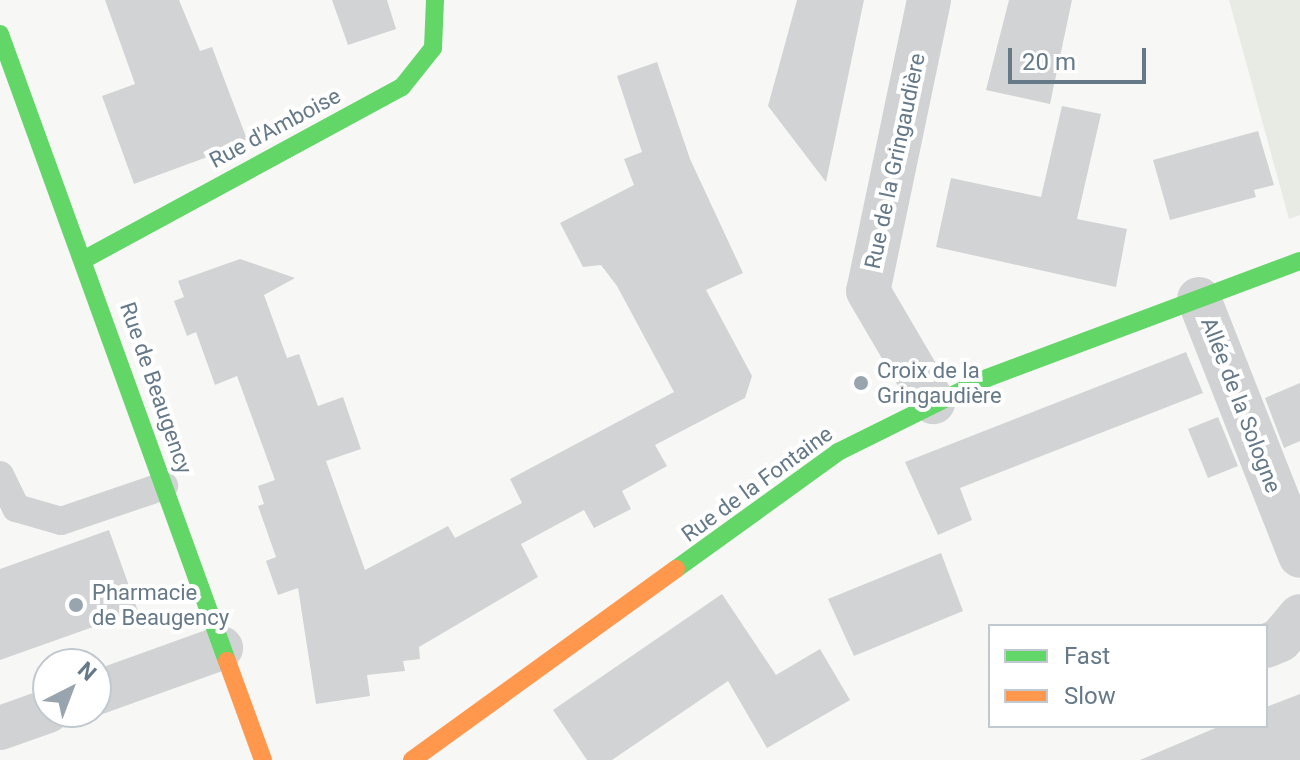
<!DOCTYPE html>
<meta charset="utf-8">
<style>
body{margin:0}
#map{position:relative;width:1300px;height:760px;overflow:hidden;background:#f7f7f6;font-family:Roboto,sans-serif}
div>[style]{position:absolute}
.green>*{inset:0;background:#e7ebe4}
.building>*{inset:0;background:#d2d3d4}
.lane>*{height:28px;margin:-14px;padding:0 14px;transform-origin:14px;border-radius:14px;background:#d1d2d3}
.street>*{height:44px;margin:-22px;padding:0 22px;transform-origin:22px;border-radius:22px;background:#d1d2d3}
.fast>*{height:18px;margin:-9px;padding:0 9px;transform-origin:9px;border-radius:9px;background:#63d668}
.slow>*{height:18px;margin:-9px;padding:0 9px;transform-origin:9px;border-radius:9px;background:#ff974d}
.dots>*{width:22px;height:22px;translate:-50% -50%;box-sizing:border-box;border:4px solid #fff;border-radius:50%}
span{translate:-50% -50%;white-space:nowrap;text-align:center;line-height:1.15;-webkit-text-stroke:8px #fff;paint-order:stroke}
.street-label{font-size:22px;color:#657989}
.poi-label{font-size:22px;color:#657989}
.left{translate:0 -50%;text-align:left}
.legend{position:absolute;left:988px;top:624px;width:280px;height:104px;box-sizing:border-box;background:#fff;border:2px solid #c1c9d0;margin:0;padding:10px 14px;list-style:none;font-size:24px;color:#657989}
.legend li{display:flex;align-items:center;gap:16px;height:40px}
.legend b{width:40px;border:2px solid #c1c9d0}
.north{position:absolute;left:32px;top:648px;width:80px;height:80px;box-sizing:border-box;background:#fff;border:2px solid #c1c9d0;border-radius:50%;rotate:42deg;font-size:22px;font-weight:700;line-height:32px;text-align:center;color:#657989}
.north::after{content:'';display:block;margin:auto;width:28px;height:36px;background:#98a5af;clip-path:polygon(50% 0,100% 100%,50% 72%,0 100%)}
.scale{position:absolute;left:1008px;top:48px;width:138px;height:36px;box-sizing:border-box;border:4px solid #657989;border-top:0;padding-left:10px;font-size:24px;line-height:28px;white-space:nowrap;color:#657989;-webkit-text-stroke:6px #fff;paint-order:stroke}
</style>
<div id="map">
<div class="green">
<div style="clip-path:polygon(1229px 0,1300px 0,1300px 215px,1289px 219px)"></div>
</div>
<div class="building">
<div style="clip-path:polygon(105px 0,179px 0,200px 51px,212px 47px,248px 142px,134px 184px,102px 96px,135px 84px)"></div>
<div style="clip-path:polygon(332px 0,387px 0,396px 29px,348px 45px)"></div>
<div style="clip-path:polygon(797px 0,864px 0,826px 182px,768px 106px)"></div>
<div style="clip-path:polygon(1009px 0,1072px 0,1050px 104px,986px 90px)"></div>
<div style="clip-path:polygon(657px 62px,690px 159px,743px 273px,706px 290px,752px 376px,745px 398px,655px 445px,667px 466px,622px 491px,631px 509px,594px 528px,584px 510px,521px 544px,538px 577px,419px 647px,420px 659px,403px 661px,405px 671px,367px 675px,370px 696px,316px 704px,298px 588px,278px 595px,266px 561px,276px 557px,258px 506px,264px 504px,258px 486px,275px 480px,237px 376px,215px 385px,196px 332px,187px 336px,174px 301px,184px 297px,178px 281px,240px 259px,295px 278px,264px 295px,287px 358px,299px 354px,318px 406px,343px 397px,361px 449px,326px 461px,365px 570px,448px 526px,455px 538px,522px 503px,510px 479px,674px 392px,617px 286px,601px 265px,583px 267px,560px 223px,634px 185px,624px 159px,642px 152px,617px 76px)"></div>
<div style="clip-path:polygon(1062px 106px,1101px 114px,1077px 219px,1127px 229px,1116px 287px,936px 247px,951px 178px,1041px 197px)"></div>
<div style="clip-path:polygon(1258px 131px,1274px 185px,1254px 190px,1256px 197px,1170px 220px,1153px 160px)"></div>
<div style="clip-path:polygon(1186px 352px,1203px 393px,960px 488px,972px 520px,938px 535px,905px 462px)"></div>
<div style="clip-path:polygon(1300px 383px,1300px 441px,1284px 448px,1265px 398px)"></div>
<div style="clip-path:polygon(1218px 417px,1238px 466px,1208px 478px,1188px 429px)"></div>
<div style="clip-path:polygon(109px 530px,138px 611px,0 660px,0 569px)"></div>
<div style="clip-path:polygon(941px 553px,963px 611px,854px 656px,828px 599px)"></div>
<div style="clip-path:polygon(722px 594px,776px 675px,820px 649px,850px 700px,767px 748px,728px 681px,612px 760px,587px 760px,553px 710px)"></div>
<div style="clip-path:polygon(1300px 694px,1300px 760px,1140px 760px,1220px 726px,1266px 726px,1266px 707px)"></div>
</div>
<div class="lane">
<div style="left:0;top:475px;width:37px;rotate:64deg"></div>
<div style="left:16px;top:508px;width:47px;rotate:16.1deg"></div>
<div style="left:61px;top:521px;width:109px;rotate:-18.8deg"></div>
</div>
<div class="street">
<div style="left:929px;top:0;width:297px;rotate:101.8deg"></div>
<div style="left:868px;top:291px;width:129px;rotate:59.6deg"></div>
<div style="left:1199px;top:299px;width:276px;rotate:68.5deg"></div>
<div style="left:1266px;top:646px;width:15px;rotate:-23deg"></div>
<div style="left:1280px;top:640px;width:31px;rotate:-50deg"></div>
<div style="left:96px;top:693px;width:133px;rotate:-19.8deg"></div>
<div style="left:0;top:728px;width:51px;rotate:-19.5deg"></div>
</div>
<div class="fast">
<div style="left:0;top:34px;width:667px;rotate:70.1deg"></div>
<div style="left:85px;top:259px;width:361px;rotate:-28.5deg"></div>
<div style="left:402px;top:87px;width:50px;rotate:-51.5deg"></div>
<div style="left:433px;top:48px;width:48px;rotate:-87.6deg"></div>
<div style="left:676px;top:569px;width:200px;rotate:-35.8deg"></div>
<div style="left:838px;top:452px;width:166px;rotate:-26.4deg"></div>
<div style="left:987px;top:378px;width:334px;rotate:-20.5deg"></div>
</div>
<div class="slow">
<div style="left:227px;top:661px;width:105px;rotate:70deg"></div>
<div style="left:412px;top:760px;width:326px;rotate:-35.9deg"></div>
</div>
<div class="dots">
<div style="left:861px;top:383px;background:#98a5af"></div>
<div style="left:76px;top:605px;background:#98a5af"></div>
</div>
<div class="street-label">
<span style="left:275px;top:128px;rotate:-28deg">Rue d'Amboise</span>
<span style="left:895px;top:161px;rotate:-78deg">Rue de la Gringaudière</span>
<span style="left:156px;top:388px;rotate:71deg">Rue de Beaugency</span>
<span style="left:1241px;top:405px;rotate:69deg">Allée de la Sologne</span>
<span style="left:757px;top:484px;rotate:-36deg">Rue de la Fontaine</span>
</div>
<div class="poi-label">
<span class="left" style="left:877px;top:383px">Croix de la<br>Gringaudière</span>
<span class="left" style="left:92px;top:605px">Pharmacie<br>de Beaugency</span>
</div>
<ul class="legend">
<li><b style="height:10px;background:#63d668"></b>Fast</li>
<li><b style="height:10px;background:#ff974d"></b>Slow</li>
</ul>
<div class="north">N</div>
<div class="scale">20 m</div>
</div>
